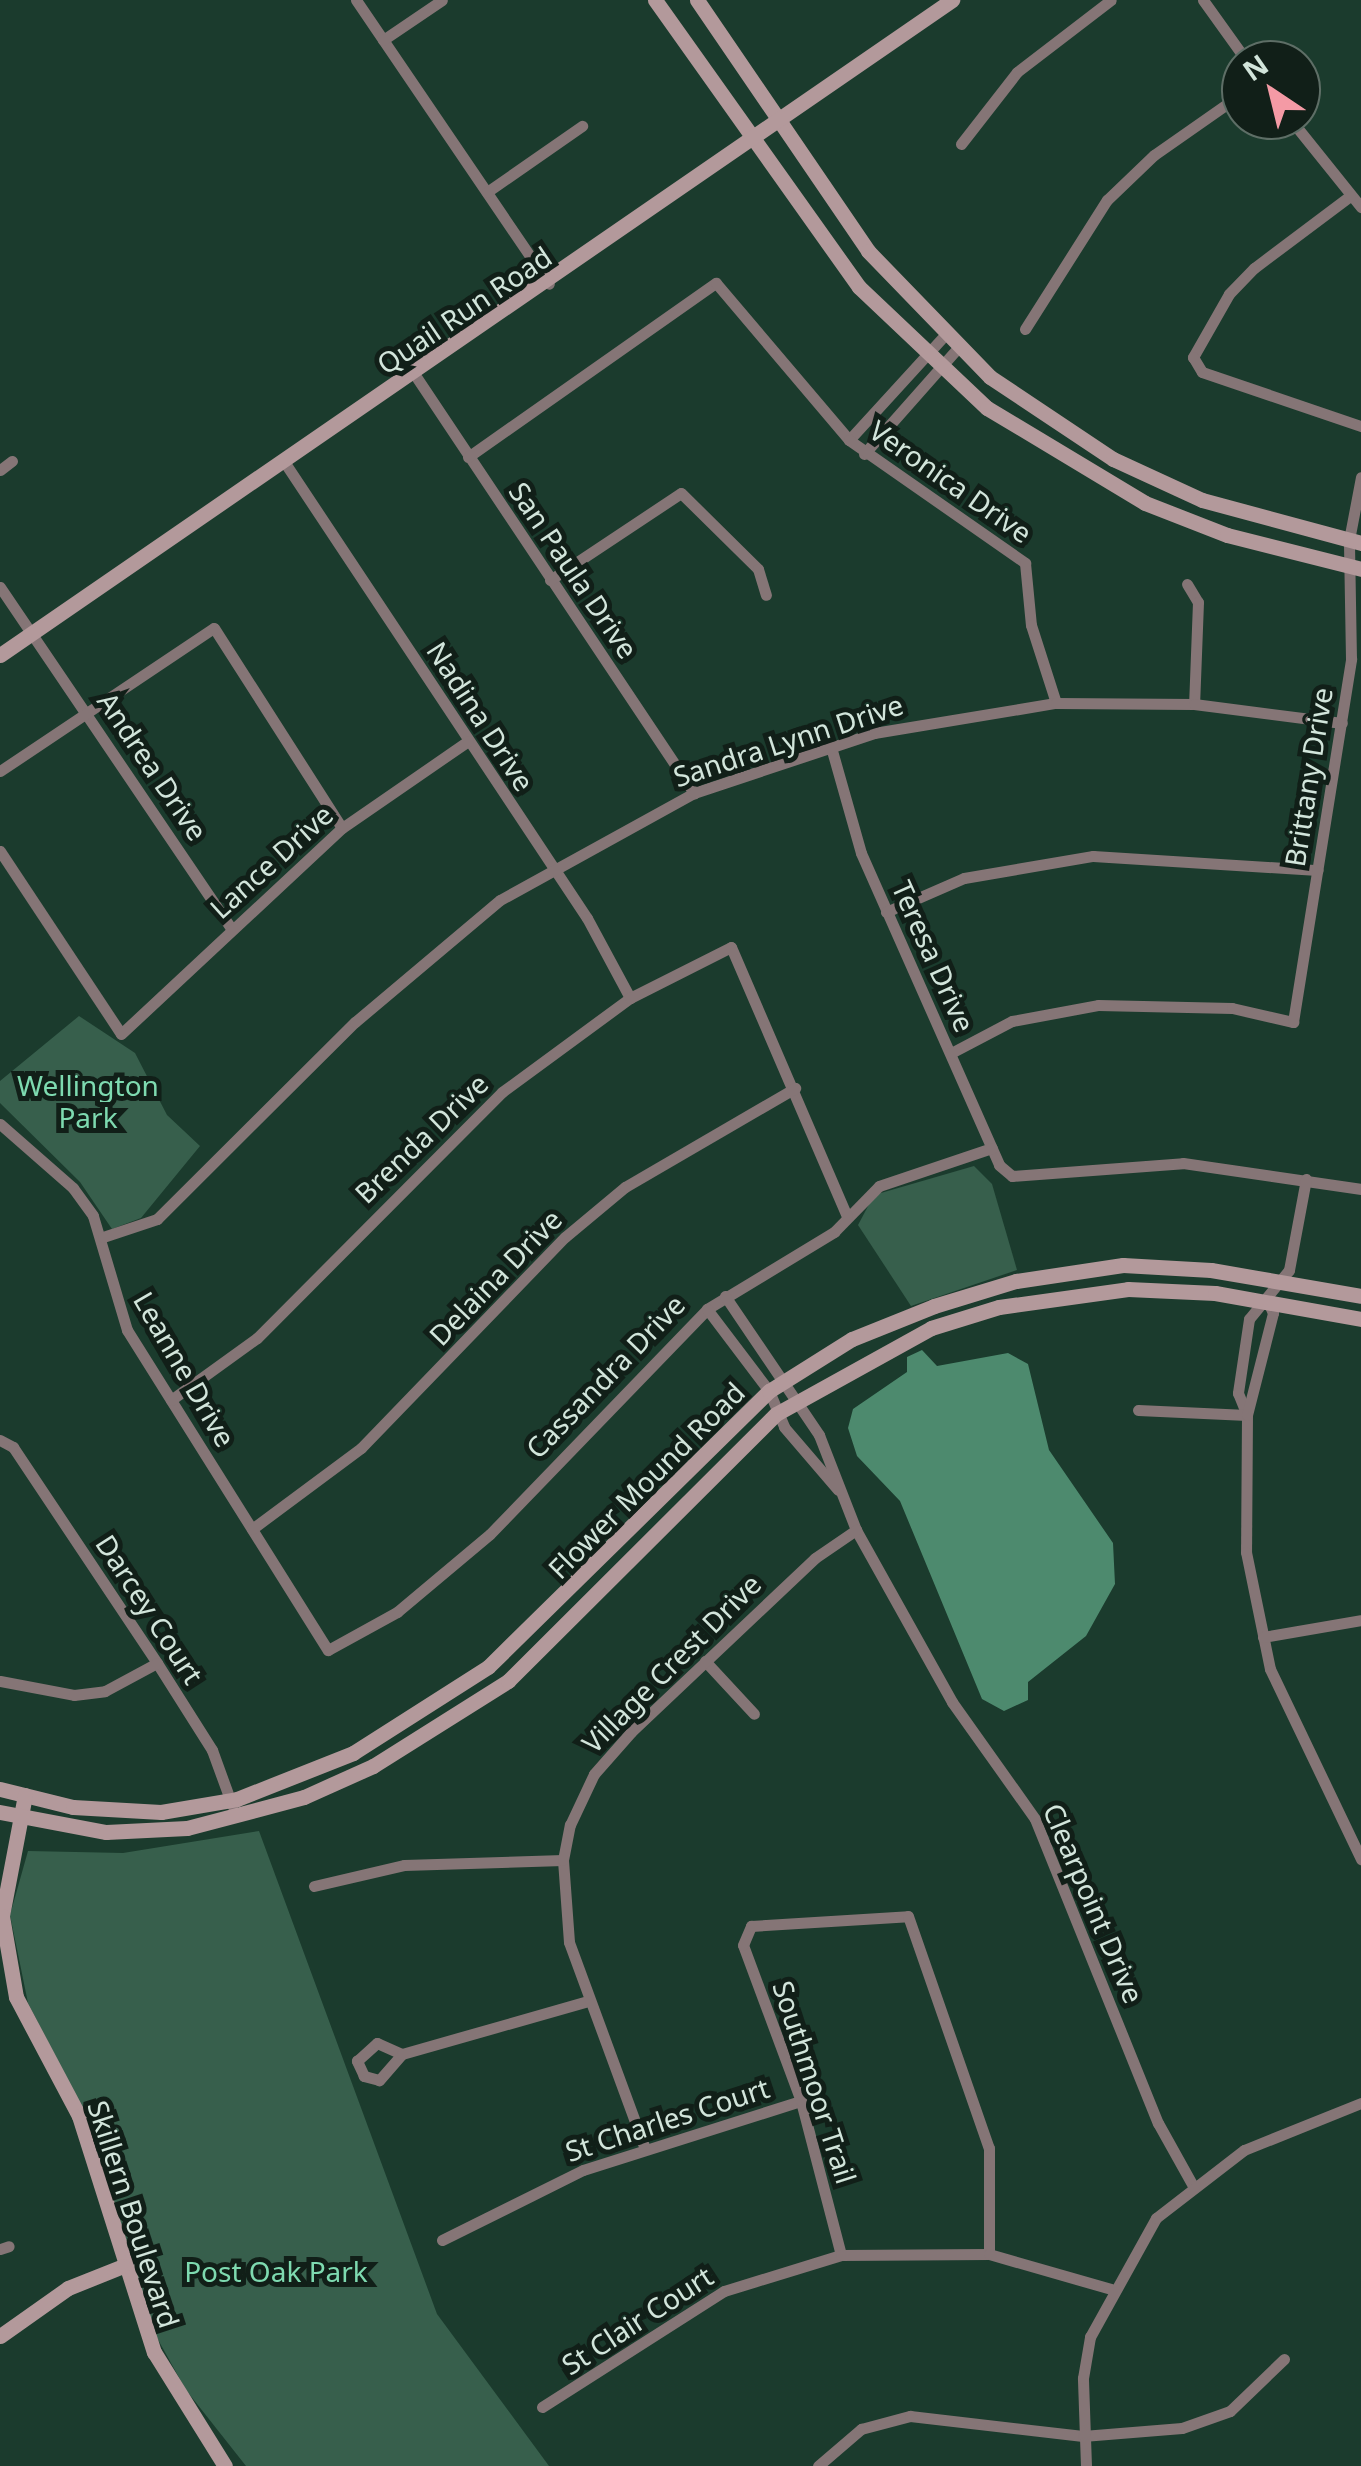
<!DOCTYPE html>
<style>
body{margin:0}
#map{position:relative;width:1361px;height:2466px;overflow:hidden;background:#1b3b2d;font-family:"Noto Sans",sans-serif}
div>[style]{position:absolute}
.green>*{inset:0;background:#375f4c}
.water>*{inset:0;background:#4d8a6e}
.street>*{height:11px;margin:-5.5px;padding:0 5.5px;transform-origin:5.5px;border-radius:5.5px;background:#857576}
.secondary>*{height:15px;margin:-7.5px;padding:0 7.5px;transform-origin:7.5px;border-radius:7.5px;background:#b3999b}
span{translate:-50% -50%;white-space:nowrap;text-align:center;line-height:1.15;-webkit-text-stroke:10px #111f18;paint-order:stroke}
.street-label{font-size:28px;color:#d2e5db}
.park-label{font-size:28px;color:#7edab0}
.north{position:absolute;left:1221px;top:40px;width:100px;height:100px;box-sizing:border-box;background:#111f18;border:2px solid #5e6e66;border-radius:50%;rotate:325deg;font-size:28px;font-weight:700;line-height:40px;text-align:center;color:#d2e5db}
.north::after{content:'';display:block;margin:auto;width:35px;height:45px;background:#f49aa5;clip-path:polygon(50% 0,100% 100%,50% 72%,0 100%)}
</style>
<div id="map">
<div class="green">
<div style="clip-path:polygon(79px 1016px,135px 1053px,167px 1115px,200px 1146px,141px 1218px,112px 1229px,80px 1182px,0 1103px,0 1081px)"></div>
<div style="clip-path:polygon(974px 1166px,992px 1184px,1017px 1270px,911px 1306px,858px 1225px,874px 1195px)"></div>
<div style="clip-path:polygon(259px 1831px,437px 2314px,549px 2466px,246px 2466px,186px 2390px,151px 2327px,91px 2125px,28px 2003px,10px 1915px,28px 1851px,123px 1853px)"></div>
</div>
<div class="water">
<div style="clip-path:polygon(922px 1350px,937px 1366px,1008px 1353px,1028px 1364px,1049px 1450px,1113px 1543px,1115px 1584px,1086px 1636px,1028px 1682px,1028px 1700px,1004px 1711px,982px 1699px,900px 1501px,857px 1456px,848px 1428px,853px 1409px,907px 1372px,907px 1357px)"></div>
</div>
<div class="street">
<div style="left:356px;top:0;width:343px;rotate:55.8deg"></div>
<div style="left:1203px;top:0;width:74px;rotate:54.4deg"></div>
<div style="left:383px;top:40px;width:71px;rotate:-34.1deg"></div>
<div style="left:1291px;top:120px;width:112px;rotate:51.2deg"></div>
<div style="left:961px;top:144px;width:91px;rotate:-52.1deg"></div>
<div style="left:1017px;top:72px;width:118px;rotate:-37.5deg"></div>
<div style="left:487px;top:192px;width:116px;rotate:-34.8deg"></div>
<div style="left:1350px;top:196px;width:120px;rotate:143.1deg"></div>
<div style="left:1254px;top:268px;width:36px;rotate:134deg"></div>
<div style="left:1229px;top:294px;width:73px;rotate:119.7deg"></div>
<div style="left:1193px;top:357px;width:17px;rotate:59deg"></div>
<div style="left:1202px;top:372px;width:168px;rotate:18.8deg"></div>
<div style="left:1025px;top:329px;width:153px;rotate:-57.6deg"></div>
<div style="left:1107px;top:200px;width:65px;rotate:-43.8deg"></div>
<div style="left:1154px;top:155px;width:106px;rotate:-35deg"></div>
<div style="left:415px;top:375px;width:503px;rotate:56.28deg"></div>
<div style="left:849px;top:440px;width:139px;rotate:-47.6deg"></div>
<div style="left:864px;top:454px;width:140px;rotate:-48.5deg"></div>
<div style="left:468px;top:457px;width:303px;rotate:-35.1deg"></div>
<div style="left:716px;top:283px;width:206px;rotate:49.7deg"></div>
<div style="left:849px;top:440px;width:215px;rotate:34.9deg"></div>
<div style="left:1025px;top:563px;width:62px;rotate:84.5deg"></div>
<div style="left:1031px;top:625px;width:82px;rotate:72.2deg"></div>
<div style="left:285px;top:463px;width:546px;rotate:56.43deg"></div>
<div style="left:587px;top:918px;width:91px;rotate:61.7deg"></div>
<div style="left:0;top:470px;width:15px;rotate:-37deg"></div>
<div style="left:550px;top:580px;width:157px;rotate:-33.6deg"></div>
<div style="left:681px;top:493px;width:108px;rotate:44.6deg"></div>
<div style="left:758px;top:569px;width:27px;rotate:73deg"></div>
<div style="left:1187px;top:584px;width:21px;rotate:59deg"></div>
<div style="left:1198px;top:602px;width:102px;rotate:92.2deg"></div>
<div style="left:0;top:587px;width:412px;rotate:55.9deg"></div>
<div style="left:831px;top:747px;width:110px;rotate:74.2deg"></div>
<div style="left:861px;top:853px;width:341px;rotate:66.1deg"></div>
<div style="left:999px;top:1165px;width:17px;rotate:40deg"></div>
<div style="left:1012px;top:1176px;width:171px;rotate:-4.3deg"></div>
<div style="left:1183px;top:1163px;width:180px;rotate:8.3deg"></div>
<div style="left:0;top:771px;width:257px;rotate:-33.8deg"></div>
<div style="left:214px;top:628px;width:237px;rotate:57.4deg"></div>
<div style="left:0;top:851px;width:219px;rotate:56.5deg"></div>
<div style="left:121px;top:1034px;width:302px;rotate:-43deg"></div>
<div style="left:342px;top:828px;width:153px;rotate:-34.6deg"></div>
<div style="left:886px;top:912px;width:85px;rotate:-23.6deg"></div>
<div style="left:964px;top:878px;width:131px;rotate:-9.7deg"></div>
<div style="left:1093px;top:856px;width:225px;rotate:3.6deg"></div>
<div style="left:951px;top:1053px;width:69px;rotate:-27.7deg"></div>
<div style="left:1012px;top:1021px;width:87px;rotate:-10.5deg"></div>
<div style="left:1098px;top:1005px;width:134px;rotate:1.3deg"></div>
<div style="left:1232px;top:1008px;width:63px;rotate:12.9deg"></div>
<div style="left:1293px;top:1022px;width:368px;rotate:-80.9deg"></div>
<div style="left:1351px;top:659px;width:119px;rotate:-91deg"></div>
<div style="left:1349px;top:540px;width:64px;rotate:-79.2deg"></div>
<div style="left:0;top:1124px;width:97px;rotate:41.2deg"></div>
<div style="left:73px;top:1188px;width:34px;rotate:54deg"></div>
<div style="left:93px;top:1216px;width:119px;rotate:73.4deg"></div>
<div style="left:127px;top:1330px;width:378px;rotate:57.9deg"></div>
<div style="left:328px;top:1650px;width:79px;rotate:-28.8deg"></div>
<div style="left:397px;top:1612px;width:121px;rotate:-40deg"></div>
<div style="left:490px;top:1534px;width:313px;rotate:-46deg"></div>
<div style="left:707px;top:1309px;width:149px;rotate:-31.2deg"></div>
<div style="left:834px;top:1232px;width:64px;rotate:-45.6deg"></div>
<div style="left:879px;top:1186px;width:119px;rotate:-18.6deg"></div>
<div style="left:1306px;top:1179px;width:93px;rotate:100.6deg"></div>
<div style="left:1289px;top:1270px;width:63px;rotate:129.2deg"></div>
<div style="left:1249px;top:1319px;width:75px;rotate:98.5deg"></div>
<div style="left:1238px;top:1393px;width:24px;rotate:68deg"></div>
<div style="left:1247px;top:1415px;width:137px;rotate:90.4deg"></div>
<div style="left:1246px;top:1552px;width:119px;rotate:78.4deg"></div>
<div style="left:1270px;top:1669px;width:211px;rotate:64.4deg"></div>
<div style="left:103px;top:1237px;width:57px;rotate:-18.4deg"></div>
<div style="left:157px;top:1219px;width:279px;rotate:-44.9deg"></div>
<div style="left:355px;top:1022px;width:189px;rotate:-40.1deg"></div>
<div style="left:500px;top:900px;width:222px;rotate:-28.9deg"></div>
<div style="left:694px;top:793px;width:190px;rotate:-18.4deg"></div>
<div style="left:874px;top:733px;width:184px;rotate:-9.4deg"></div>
<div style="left:1056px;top:703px;width:138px;rotate:0.4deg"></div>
<div style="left:1194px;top:704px;width:149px;rotate:7.3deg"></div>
<div style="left:725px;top:1296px;width:168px;rotate:55.9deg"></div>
<div style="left:819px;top:1435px;width:102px;rotate:68.7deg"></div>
<div style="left:856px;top:1530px;width:197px;rotate:60.8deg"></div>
<div style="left:952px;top:1702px;width:143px;rotate:54.6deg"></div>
<div style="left:1035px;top:1819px;width:328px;rotate:68deg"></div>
<div style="left:1158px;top:2123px;width:72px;rotate:60.9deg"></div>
<div style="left:707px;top:1309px;width:103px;rotate:52.9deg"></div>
<div style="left:769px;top:1391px;width:39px;rotate:67deg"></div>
<div style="left:784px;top:1427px;width:83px;rotate:49.4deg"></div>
<div style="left:171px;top:1400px;width:106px;rotate:-35.8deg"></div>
<div style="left:257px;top:1338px;width:347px;rotate:-45.1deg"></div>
<div style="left:502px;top:1092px;width:159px;rotate:-36.3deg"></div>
<div style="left:630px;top:998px;width:113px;rotate:-26.8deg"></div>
<div style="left:731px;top:947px;width:293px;rotate:66.7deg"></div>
<div style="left:1138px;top:1410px;width:109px;rotate:2.6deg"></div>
<div style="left:1247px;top:1415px;width:105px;rotate:-75.7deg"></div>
<div style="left:1273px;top:1313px;width:12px;rotate:-114deg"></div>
<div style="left:0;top:1440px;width:15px;rotate:28deg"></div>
<div style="left:13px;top:1447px;width:260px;rotate:56.3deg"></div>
<div style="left:157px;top:1663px;width:103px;rotate:57.7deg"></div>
<div style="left:212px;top:1750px;width:59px;rotate:70deg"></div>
<div style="left:252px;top:1529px;width:136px;rotate:-36.6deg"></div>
<div style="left:361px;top:1448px;width:293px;rotate:-46deg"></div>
<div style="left:565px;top:1237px;width:78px;rotate:-39.8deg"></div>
<div style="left:625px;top:1187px;width:197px;rotate:-30.2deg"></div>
<div style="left:1263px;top:1637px;width:99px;rotate:-9.8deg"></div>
<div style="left:705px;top:1661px;width:72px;rotate:47.2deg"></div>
<div style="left:0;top:1681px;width:75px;rotate:10.7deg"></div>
<div style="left:74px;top:1695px;width:31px;rotate:-7deg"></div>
<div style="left:105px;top:1691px;width:59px;rotate:-28.3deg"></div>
<div style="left:314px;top:1886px;width:92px;rotate:-13.1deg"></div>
<div style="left:404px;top:1865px;width:159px;rotate:-1.8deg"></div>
<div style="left:402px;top:2054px;width:35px;rotate:131deg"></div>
<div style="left:379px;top:2080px;width:16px;rotate:-165deg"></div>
<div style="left:364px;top:2076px;width:17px;rotate:-115deg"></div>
<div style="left:357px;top:2061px;width:27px;rotate:-42deg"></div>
<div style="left:377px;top:2043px;width:27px;rotate:24deg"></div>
<div style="left:402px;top:2054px;width:193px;rotate:-15.9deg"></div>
<div style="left:644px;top:2146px;width:217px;rotate:-110.2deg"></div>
<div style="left:569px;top:1942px;width:82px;rotate:-94.2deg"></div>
<div style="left:563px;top:1860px;width:36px;rotate:-79deg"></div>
<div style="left:570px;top:1825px;width:56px;rotate:-64.8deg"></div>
<div style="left:594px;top:1774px;width:56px;rotate:-48.6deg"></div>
<div style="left:631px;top:1732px;width:253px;rotate:-43.4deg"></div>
<div style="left:815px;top:1558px;width:50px;rotate:-34.3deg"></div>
<div style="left:442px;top:2240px;width:157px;rotate:-26.4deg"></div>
<div style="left:583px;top:2170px;width:229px;rotate:-17.6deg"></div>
<div style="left:0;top:2249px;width:9px;rotate:-18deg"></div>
<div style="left:841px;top:2255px;width:159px;rotate:-104.6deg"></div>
<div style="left:801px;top:2101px;width:166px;rotate:-110.4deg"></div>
<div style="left:743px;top:1945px;width:21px;rotate:-67deg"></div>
<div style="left:751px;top:1926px;width:157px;rotate:-3.6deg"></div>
<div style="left:908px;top:1916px;width:246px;rotate:70.8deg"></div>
<div style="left:989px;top:2148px;width:106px;rotate:90deg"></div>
<div style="left:542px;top:2407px;width:216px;rotate:-32.5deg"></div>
<div style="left:724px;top:2291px;width:122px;rotate:-17.1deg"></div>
<div style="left:841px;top:2255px;width:148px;rotate:-0.4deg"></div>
<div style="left:989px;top:2254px;width:127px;rotate:16deg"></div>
<div style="left:818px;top:2466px;width:57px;rotate:-40.7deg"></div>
<div style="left:861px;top:2429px;width:51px;rotate:-14.9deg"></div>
<div style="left:910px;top:2416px;width:174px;rotate:6.6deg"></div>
<div style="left:1083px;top:2436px;width:99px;rotate:-4.6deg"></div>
<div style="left:1182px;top:2428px;width:51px;rotate:-19.5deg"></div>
<div style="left:1230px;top:2411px;width:75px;rotate:-43.9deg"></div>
<div style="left:1086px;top:2466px;width:88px;rotate:-92deg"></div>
<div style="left:1083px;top:2378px;width:42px;rotate:-80.3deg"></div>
<div style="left:1090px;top:2337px;width:136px;rotate:-61deg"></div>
<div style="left:1156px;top:2218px;width:111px;rotate:-37.7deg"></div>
<div style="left:1244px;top:2150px;width:126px;rotate:-21.9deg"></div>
</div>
<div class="secondary">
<div style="left:655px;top:0;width:352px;rotate:54.6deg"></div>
<div style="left:859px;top:287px;width:176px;rotate:43.4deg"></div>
<div style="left:987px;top:408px;width:184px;rotate:31deg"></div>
<div style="left:1145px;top:503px;width:88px;rotate:21.3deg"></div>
<div style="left:1227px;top:535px;width:138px;rotate:14.2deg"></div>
<div style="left:697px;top:0;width:304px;rotate:55.7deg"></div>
<div style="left:868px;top:251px;width:175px;rotate:45.9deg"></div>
<div style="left:990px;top:377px;width:148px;rotate:33.7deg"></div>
<div style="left:1113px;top:459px;width:98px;rotate:24.7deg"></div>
<div style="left:1202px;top:500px;width:165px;rotate:15.1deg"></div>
<div style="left:0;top:655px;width:1156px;rotate:-34.53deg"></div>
<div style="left:0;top:1789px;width:75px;rotate:13.9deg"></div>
<div style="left:73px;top:1807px;width:88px;rotate:3.3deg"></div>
<div style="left:161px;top:1812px;width:77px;rotate:-9.7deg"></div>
<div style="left:237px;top:1799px;width:125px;rotate:-21.6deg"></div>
<div style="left:353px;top:1753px;width:160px;rotate:-32.5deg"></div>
<div style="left:488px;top:1667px;width:394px;rotate:-44.5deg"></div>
<div style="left:769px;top:1391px;width:98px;rotate:-32.1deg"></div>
<div style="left:852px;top:1339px;width:88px;rotate:-21.9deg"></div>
<div style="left:934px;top:1306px;width:86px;rotate:-17deg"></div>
<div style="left:1016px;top:1281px;width:108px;rotate:-8.5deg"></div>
<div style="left:1123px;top:1265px;width:88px;rotate:3.3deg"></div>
<div style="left:1211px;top:1270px;width:152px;rotate:9.8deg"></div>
<div style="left:25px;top:1795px;width:123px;rotate:100.8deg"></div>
<div style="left:2px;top:1916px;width:82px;rotate:80.2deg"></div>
<div style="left:16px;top:1997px;width:135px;rotate:62.1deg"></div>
<div style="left:79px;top:2116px;width:248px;rotate:72.4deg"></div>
<div style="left:154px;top:2352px;width:134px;rotate:58.1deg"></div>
<div style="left:0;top:1812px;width:108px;rotate:10.7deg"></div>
<div style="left:106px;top:1832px;width:81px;rotate:-2.8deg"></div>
<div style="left:187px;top:1828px;width:121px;rotate:-14.8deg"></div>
<div style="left:304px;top:1797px;width:76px;rotate:-24.2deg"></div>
<div style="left:373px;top:1766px;width:160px;rotate:-32.2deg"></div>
<div style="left:508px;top:1681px;width:378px;rotate:-44.9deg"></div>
<div style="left:776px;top:1414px;width:177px;rotate:-29deg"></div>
<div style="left:931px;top:1328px;width:71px;rotate:-17.2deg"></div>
<div style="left:999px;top:1307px;width:130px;rotate:-7.9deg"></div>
<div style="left:1128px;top:1289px;width:87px;rotate:2.6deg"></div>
<div style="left:1215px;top:1293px;width:148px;rotate:10.1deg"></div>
<div style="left:0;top:2336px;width:83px;rotate:-35.2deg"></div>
<div style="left:68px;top:2288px;width:59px;rotate:-21.8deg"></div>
</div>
<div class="street-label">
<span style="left:464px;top:310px;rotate:-34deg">Quail Run Road</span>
<span style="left:951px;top:481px;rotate:35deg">Veronica Drive</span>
<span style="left:574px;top:570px;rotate:56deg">San Paula Drive</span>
<span style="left:481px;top:716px;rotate:57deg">Nadina Drive</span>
<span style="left:788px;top:740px;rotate:-18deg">Sandra Lynn Drive</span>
<span style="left:153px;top:766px;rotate:56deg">Andrea Drive</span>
<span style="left:1308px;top:777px;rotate:-81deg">Brittany Drive</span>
<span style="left:271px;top:861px;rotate:-42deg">Lance Drive</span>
<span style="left:934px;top:956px;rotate:66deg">Teresa Drive</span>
<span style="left:421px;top:1138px;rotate:-44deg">Brenda Drive</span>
<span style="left:495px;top:1277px;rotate:-46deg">Delaina Drive</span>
<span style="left:185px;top:1369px;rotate:60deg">Leanne Drive</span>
<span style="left:605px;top:1376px;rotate:-46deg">Cassandra Drive</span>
<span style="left:646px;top:1480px;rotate:-45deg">Flower Mound Road</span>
<span style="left:150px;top:1609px;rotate:57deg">Darcey Court</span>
<span style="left:671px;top:1663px;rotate:-45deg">Village Crest Drive</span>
<span style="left:1094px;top:1903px;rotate:67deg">Clearpoint Drive</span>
<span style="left:815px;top:2082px;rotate:72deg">Southmoor Trail</span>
<span style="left:667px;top:2119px;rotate:-18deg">St Charles Court</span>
<span style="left:134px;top:2214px;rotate:72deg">Skillern Boulevard</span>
<span style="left:637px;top:2320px;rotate:-33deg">St Clair Court</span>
</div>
<div class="park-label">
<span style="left:88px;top:1101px">Wellington<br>Park</span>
<span style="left:276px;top:2271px">Post Oak Park</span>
</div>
<div class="north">N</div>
</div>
